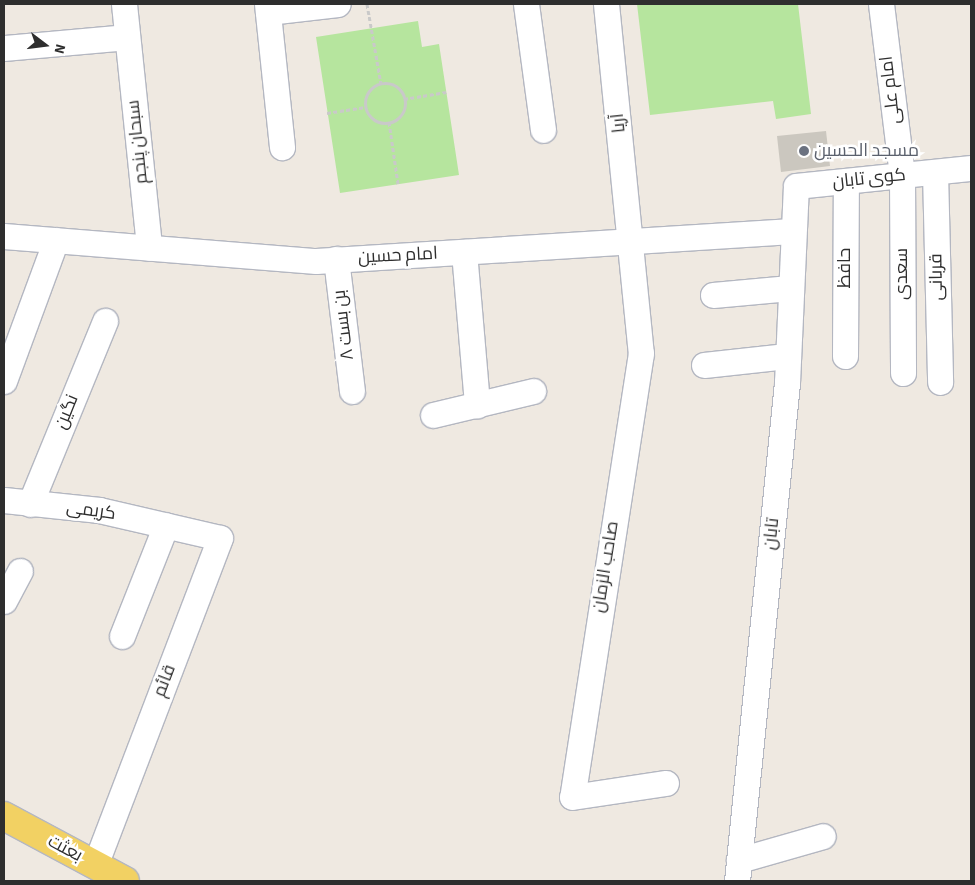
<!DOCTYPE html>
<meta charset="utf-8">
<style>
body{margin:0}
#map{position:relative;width:975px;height:885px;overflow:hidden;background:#efe9e1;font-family:"Source Sans 3",Cairo,sans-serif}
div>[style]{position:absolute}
.green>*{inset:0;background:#b6e59e}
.building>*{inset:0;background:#cbc7bf}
.path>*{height:3px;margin-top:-1.5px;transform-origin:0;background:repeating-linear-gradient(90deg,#c9c9c9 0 4px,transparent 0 6.5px)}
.path>.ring{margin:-1.5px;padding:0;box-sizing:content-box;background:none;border:3px solid #c9c9c9;border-radius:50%}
.roads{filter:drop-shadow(1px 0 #b4b7c1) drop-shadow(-1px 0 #b4b7c1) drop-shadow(0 1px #b4b7c1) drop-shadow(0 -1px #b4b7c1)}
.minor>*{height:25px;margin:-12.5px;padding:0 12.5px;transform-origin:12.5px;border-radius:12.5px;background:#fff}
.major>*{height:28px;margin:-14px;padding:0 14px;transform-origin:14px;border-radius:14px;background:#f2d163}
.dots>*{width:14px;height:14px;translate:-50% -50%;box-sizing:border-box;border:2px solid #fff;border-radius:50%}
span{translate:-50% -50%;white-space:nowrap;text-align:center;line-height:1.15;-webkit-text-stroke:5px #fff;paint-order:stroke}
.street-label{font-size:18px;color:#2e2e2e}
.worship-label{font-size:18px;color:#5b616d}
.left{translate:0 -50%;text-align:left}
.frame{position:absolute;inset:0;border:5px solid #2e2e2e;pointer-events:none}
.north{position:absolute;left:20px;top:20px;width:50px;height:50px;-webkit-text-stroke:4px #fff;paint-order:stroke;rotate:105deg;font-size:14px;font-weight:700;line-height:20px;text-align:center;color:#2e2e2e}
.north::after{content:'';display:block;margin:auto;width:18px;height:22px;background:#2e2e2e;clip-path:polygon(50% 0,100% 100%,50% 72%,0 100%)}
</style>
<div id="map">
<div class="green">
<div style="clip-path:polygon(637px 4px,798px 4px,811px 114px,776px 119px,773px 101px,650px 115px)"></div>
<div style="clip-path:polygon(418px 21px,422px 47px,439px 44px,459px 175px,340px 193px,316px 37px)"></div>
</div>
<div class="building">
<div style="clip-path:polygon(826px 131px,830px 166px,781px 172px,777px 136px)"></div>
</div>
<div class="path">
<div style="left:367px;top:4px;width:81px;rotate:80.1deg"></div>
<div class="ring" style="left:365px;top:83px;width:37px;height:37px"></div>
<div style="left:404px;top:99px;width:43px;rotate:-9.5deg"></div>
<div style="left:327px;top:113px;width:39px;rotate:-9deg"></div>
<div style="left:389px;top:122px;width:63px;rotate:81.7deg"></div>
</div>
<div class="roads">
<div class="minor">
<div style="left:124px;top:4px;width:245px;rotate:84.1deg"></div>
<div style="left:267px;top:4px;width:144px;rotate:84deg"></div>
<div style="left:526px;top:4px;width:127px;rotate:82.3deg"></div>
<div style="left:606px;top:4px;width:351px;rotate:84.3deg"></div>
<div style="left:641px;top:353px;width:449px;rotate:98.8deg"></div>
<div style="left:572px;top:797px;width:95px;rotate:-8.5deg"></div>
<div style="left:881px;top:4px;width:172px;rotate:83deg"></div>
<div style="left:902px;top:175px;width:198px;rotate:89.7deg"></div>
<div style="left:268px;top:12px;width:70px;rotate:-6.5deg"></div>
<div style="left:4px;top:48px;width:123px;rotate:-5.1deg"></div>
<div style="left:935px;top:172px;width:210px;rotate:88.6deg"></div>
<div style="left:4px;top:236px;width:313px;rotate:4.6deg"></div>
<div style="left:316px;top:261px;width:477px;rotate:-3.6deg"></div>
<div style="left:464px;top:252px;width:154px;rotate:85.1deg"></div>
<div style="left:336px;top:259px;width:133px;rotate:83.1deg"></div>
<div style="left:713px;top:295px;width:77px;rotate:-5.2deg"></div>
<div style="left:845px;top:356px;width:175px;rotate:-89.7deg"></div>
<div style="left:704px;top:365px;width:83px;rotate:-6.2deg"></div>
<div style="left:4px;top:381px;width:150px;rotate:-69.8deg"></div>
<div style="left:433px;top:415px;width:103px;rotate:-13.5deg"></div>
<div style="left:4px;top:500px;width:96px;rotate:6deg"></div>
<div style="left:99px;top:510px;width:124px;rotate:13deg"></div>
<div style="left:220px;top:538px;width:350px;rotate:110.9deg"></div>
<div style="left:30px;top:504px;width:198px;rotate:-67.7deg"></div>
<div style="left:4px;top:601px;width:34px;rotate:-62deg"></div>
<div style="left:122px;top:636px;width:119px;rotate:-68.4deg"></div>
<div style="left:739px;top:860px;width:87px;rotate:-15.9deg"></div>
<div style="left:737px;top:881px;width:501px;rotate:-84.27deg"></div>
<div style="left:787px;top:383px;width:197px;rotate:-87.4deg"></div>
<div style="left:796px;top:186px;width:176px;rotate:-5.9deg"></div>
</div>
<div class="major">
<div style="left:4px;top:816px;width:137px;rotate:28.2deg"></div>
</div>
</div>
<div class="dots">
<div style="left:804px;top:151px;background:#6b7280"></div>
</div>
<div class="street-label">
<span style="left:891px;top:90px;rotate:-97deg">امام علی</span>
<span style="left:619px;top:123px;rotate:-96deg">آریا</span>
<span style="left:138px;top:142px;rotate:-96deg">سبحان پنجم</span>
<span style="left:869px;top:179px;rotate:-6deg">کوی تابان</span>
<span style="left:398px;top:256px;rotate:-3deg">امام حسین</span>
<span style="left:845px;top:268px;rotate:-90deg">حافظ</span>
<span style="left:902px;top:274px;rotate:-90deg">سعدی</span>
<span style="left:937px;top:277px;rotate:-91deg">قربانی</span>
<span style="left:344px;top:325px;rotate:-97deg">بن بست ۸</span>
<span style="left:67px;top:412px;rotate:-68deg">نگین</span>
<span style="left:91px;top:511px;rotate:8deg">کریمی</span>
<span style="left:772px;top:534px;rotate:-84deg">تابان</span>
<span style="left:606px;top:567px;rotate:-81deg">صاحب الزمان</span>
<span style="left:165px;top:681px;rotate:-69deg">قائم</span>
<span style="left:65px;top:849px;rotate:28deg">بعثت</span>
</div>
<div class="worship-label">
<span class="left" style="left:814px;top:151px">مسجد الحسین</span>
</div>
<div class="frame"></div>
<div class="north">N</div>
</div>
